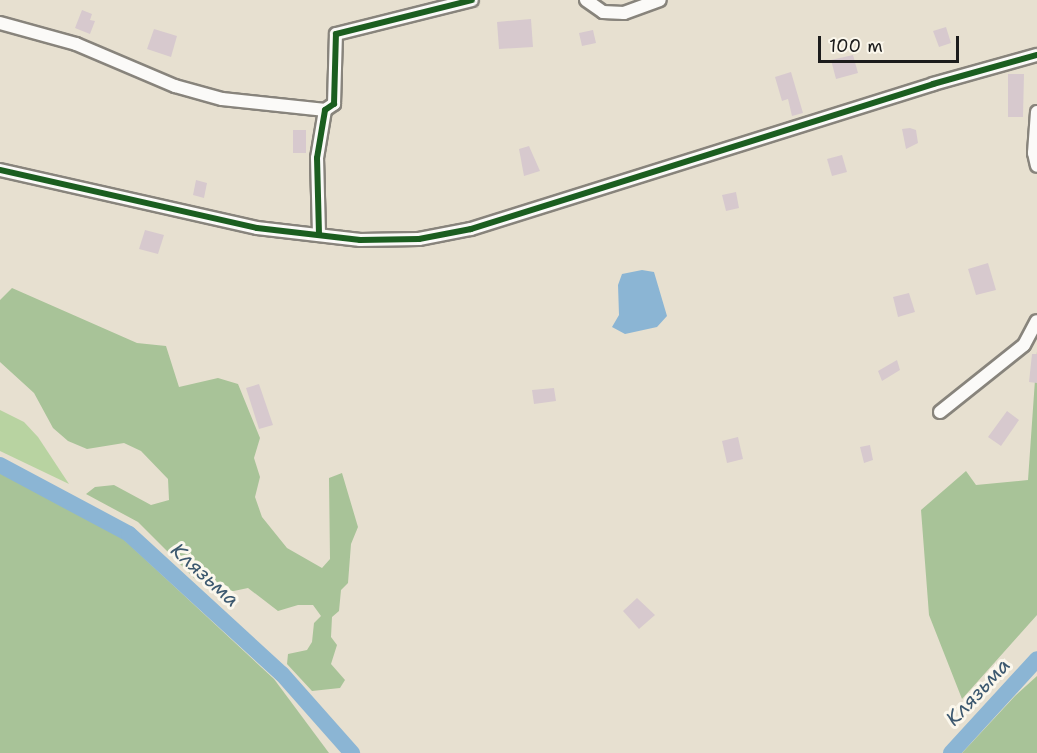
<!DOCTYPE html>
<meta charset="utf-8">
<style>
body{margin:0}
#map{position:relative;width:1037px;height:753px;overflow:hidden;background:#e7e0d0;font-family:"Shantell Sans",sans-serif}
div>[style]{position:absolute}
.green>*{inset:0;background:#b8d3a1}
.forest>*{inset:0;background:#a8c398}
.water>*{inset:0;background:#8bb5d4}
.river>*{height:16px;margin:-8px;padding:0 8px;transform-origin:8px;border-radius:8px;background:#8bb5d4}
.building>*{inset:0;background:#d7c9ce}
.roads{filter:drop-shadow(2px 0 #88847c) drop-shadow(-2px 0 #88847c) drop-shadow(0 2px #88847c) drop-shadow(0 -2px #88847c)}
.street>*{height:12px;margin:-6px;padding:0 6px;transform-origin:6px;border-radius:6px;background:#fbfaf8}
.cycleway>*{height:6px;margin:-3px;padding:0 3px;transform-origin:3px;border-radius:3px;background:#1b5e20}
span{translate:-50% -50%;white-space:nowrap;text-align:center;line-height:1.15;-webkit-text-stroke:6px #fbf7ec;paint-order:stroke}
.water-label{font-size:20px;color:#3c586f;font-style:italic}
.scale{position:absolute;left:818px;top:36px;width:141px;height:27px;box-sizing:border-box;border:3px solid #1c1c1c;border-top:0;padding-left:8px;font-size:18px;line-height:21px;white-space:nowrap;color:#1c1c1c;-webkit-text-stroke:4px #fbf7ec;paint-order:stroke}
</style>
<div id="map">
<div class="green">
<div style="clip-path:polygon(0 410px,24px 422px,38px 437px,69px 484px,0 451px)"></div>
</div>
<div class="forest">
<div style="clip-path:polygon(12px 288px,137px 343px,166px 346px,179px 387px,218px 378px,238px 384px,260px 438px,254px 458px,260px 477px,255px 497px,262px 517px,287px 548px,322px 568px,330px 559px,329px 478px,342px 473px,358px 527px,351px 544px,348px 583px,341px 590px,339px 611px,332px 617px,331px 637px,337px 645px,331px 664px,345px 680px,340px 688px,312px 691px,287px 664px,288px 654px,307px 650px,312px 642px,314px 623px,321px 616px,313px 605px,298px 605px,278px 611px,248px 588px,229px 592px,211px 589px,194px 578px,138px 522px,86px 494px,95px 487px,114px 485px,151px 505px,169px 500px,168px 479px,141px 451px,124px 443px,87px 449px,68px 441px,53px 428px,34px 393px,0 362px,0 300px)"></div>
<div style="clip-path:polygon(1037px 351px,1037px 615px,962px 699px,929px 615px,921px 510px,966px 471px,976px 485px,1028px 480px)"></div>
<div style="clip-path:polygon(0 471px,119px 535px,274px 679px,329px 753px,0 753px)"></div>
<div style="clip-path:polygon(1037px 676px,1037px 753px,962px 753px,1015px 696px)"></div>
</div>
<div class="water">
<div style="clip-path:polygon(642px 270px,654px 272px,667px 316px,657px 327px,625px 334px,612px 327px,619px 315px,618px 285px,622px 274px)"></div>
</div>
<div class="river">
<div style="left:0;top:465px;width:146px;rotate:28.1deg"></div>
<div style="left:129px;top:534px;width:207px;rotate:42.5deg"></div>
<div style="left:282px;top:674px;width:106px;rotate:48.5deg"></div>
<div style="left:951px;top:753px;width:127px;rotate:-47.5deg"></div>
</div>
<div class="building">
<div style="clip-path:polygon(82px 10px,92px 14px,90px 20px,95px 21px,90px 34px,75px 28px)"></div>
<div style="clip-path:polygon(531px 19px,533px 47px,499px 49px,497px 22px)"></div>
<div style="clip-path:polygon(946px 27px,951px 43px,939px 47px,933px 31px)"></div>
<div style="clip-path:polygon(154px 29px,177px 36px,171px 57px,147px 49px)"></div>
<div style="clip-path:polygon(593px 30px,596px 43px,582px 46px,579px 33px)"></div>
<div style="clip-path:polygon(853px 55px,858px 73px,836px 79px,831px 60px)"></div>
<div style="clip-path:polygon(791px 72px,803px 113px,792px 116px,788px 99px,782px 101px,775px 77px)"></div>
<div style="clip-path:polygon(1008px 74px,1024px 74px,1023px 117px,1008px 117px)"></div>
<div style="clip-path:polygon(910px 128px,916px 130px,918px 143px,906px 149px,902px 129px)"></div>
<div style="clip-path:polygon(293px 130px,306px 130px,306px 153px,293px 153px)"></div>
<div style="clip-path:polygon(529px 146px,540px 171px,524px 176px,519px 149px)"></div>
<div style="clip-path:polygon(842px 155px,847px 172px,832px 176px,827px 159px)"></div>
<div style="clip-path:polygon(196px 180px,207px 183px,204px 198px,193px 195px)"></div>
<div style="clip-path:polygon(736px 192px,739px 208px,726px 211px,722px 195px)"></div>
<div style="clip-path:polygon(145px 230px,164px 235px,158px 254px,139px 249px)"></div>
<div style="clip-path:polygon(988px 263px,996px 290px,976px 295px,968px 269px)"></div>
<div style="clip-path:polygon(909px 293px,915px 312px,898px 317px,893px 297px)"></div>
<div style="clip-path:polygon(1032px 354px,1037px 354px,1037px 383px,1029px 382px)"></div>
<div style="clip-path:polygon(897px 360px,900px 370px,882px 381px,878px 371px)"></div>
<div style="clip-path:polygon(259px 384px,273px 425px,259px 429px,246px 388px)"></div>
<div style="clip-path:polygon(554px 388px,556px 401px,534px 404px,532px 390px)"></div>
<div style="clip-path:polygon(1007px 411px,1019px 420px,1001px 446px,988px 437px)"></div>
<div style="clip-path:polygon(738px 437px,743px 459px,727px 463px,722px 441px)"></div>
<div style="clip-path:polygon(870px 445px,873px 460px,864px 463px,860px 447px)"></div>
<div style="clip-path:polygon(637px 598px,655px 615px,639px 629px,623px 611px)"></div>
</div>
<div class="roads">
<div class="street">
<div style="left:586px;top:0;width:21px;rotate:35deg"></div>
<div style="left:603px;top:12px;width:21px;rotate:3deg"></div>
<div style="left:624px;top:13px;width:38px;rotate:-20deg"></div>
<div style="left:0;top:23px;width:79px;rotate:15.4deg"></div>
<div style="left:76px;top:44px;width:108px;rotate:23deg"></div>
<div style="left:175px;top:86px;width:49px;rotate:15.5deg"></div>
<div style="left:222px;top:99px;width:104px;rotate:6.1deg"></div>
<div style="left:1037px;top:112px;width:41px;rotate:94.2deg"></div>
<div style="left:1034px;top:153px;width:13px;rotate:77deg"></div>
<div style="left:0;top:170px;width:263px;rotate:12.7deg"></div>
<div style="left:257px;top:228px;width:104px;rotate:6.6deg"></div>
<div style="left:360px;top:240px;width:59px;rotate:-1deg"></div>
<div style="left:419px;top:239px;width:53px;rotate:-10.9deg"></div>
<div style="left:471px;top:229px;width:484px;rotate:-17.4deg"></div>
<div style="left:933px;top:84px;width:108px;rotate:-15.6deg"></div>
<div style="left:319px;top:234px;width:76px;rotate:-91.5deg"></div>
<div style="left:317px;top:158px;width:49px;rotate:-80.5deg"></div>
<div style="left:325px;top:110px;width:11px;rotate:-34deg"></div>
<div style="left:334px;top:104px;width:70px;rotate:-88.4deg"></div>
<div style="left:336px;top:34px;width:140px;rotate:-14deg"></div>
<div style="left:940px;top:412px;width:107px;rotate:-38.6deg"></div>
<div style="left:1024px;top:345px;width:27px;rotate:-62deg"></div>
</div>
</div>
<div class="cycleway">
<div style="left:0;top:170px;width:263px;rotate:12.7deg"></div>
<div style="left:257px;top:228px;width:104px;rotate:6.6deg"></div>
<div style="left:360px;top:240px;width:59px;rotate:-1deg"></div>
<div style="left:419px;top:239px;width:53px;rotate:-10.9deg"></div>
<div style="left:471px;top:229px;width:484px;rotate:-17.4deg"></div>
<div style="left:933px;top:84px;width:108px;rotate:-15.6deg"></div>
<div style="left:319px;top:234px;width:76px;rotate:-91.5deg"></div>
<div style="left:317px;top:158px;width:49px;rotate:-80.5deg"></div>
<div style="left:325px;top:110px;width:11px;rotate:-34deg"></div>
<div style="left:334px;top:104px;width:70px;rotate:-88.4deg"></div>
<div style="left:336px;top:34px;width:140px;rotate:-14deg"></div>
</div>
<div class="water-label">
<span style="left:205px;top:575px;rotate:42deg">Клязьма</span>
<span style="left:978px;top:692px;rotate:-47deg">Клязьма</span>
</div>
<div class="scale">100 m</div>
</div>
